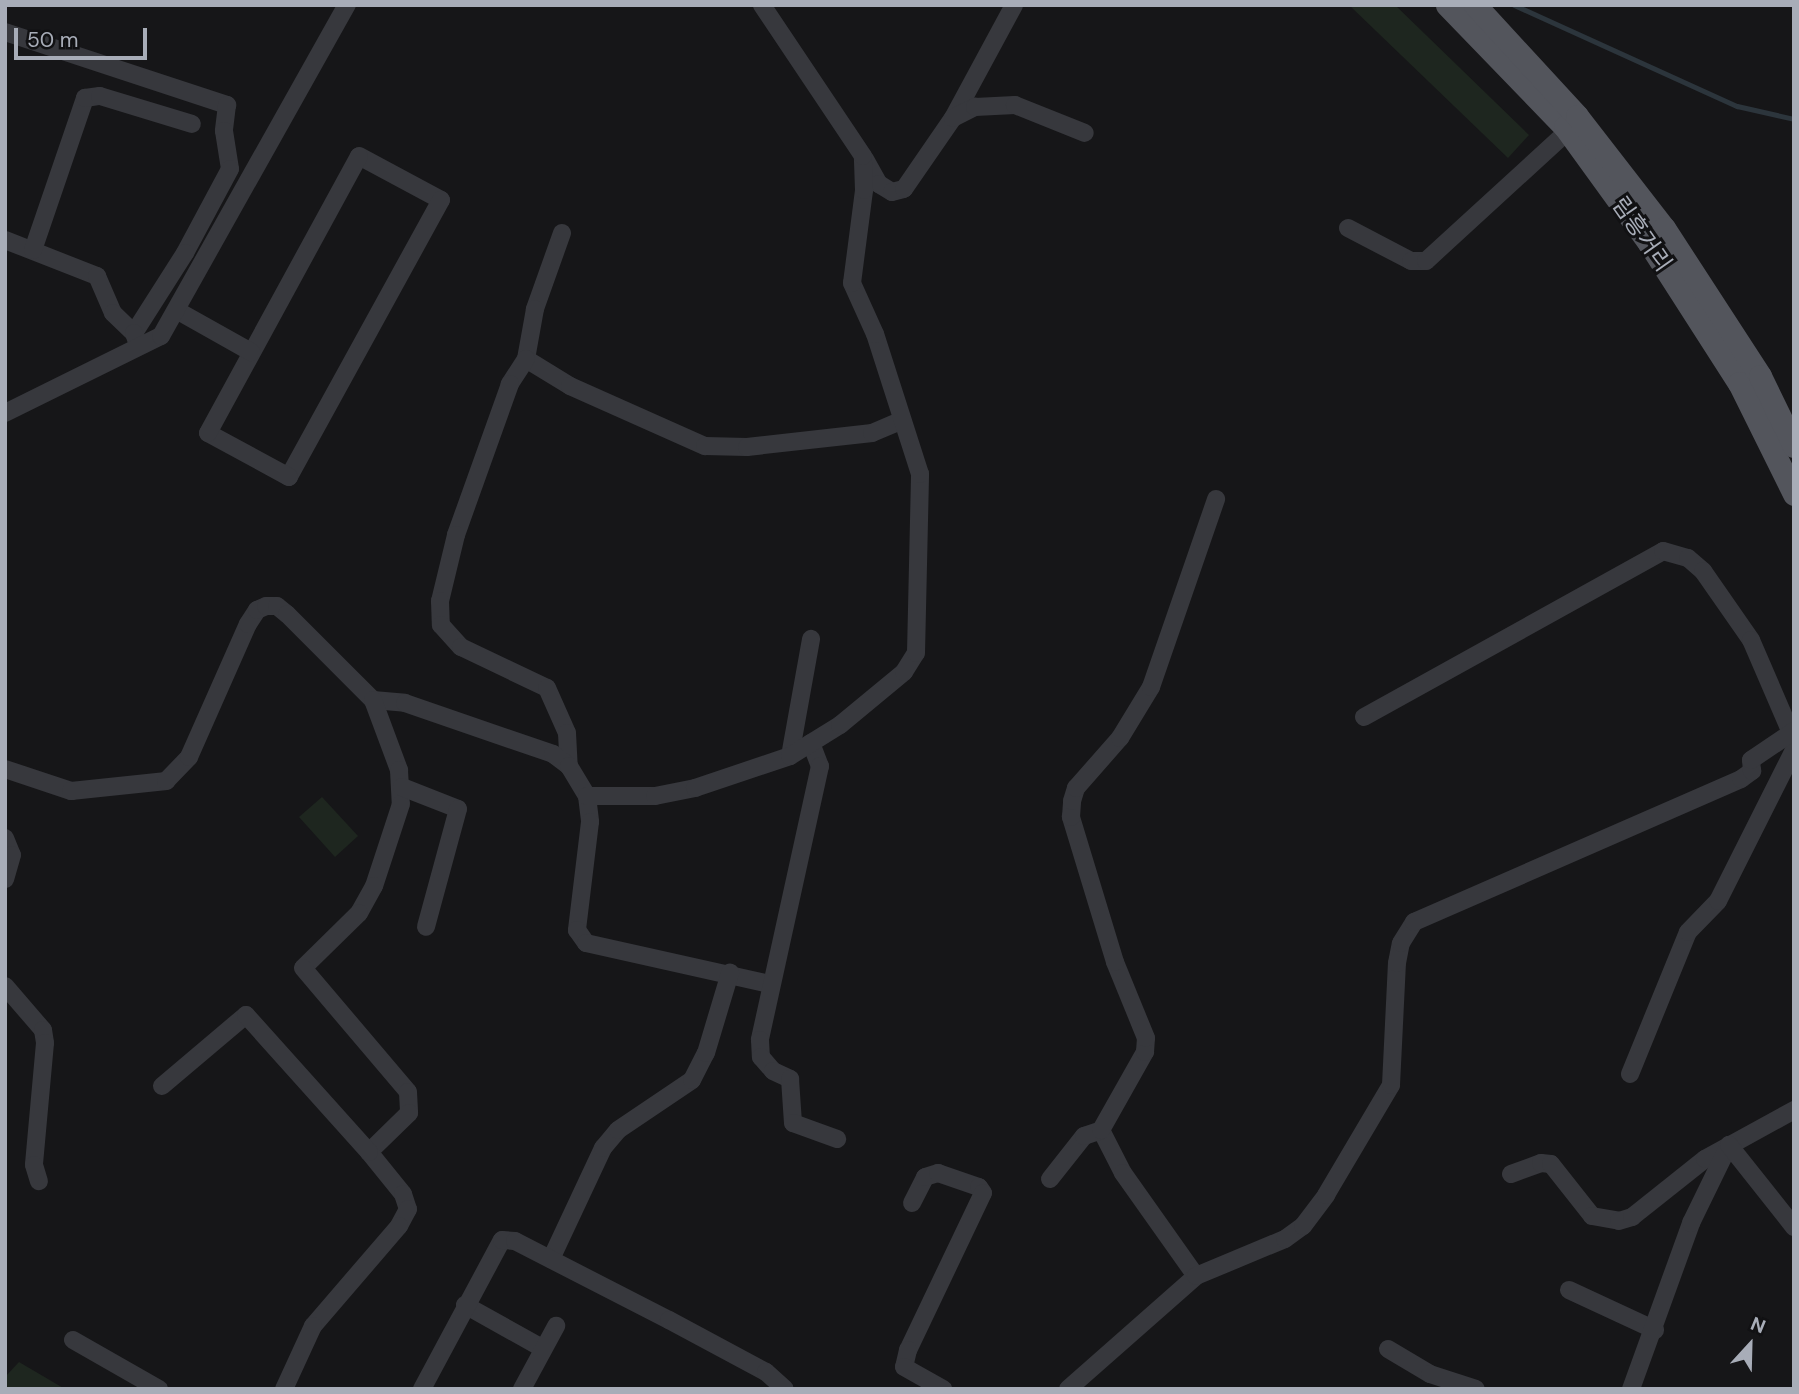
<!DOCTYPE html>
<meta charset="utf-8">
<style>
body{margin:0}
#map{position:relative;width:1799px;height:1394px;overflow:hidden;background:#161618;font-family:"DM Sans","Noto Sans KR",sans-serif}
div>[style]{position:absolute}
.green>*{inset:0;background:#1e261f}
.stream>*{height:5px;margin:-2.5px;padding:0 2.5px;transform-origin:2.5px;border-radius:2.5px;background:#2c353c}
.minor>*{height:18px;margin:-9px;padding:0 9px;transform-origin:9px;border-radius:9px;background:#37383d}
.major>*{height:23px;margin:-11.5px;padding:0 11.5px;transform-origin:11.5px;border-radius:11.5px;background:#53555c}
span{translate:-50% -50%;white-space:nowrap;text-align:center;line-height:1.15;-webkit-text-stroke:6px #111113;paint-order:stroke}
.street-label{font-size:23px;color:#a8adb8}
.frame{position:absolute;inset:0;border:7px solid #a8adb8;pointer-events:none}
.north{position:absolute;left:1715px;top:1310px;width:70px;height:70px;-webkit-text-stroke:5px #111113;paint-order:stroke;rotate:22deg;font-size:19px;font-weight:700;line-height:28px;text-align:center;color:#a8adb8}
.north::after{content:'';display:block;margin:auto;width:24px;height:32px;background:#a8adb8;clip-path:polygon(50% 0,100% 100%,50% 72%,0 100%)}
.scale{position:absolute;left:14px;top:28px;width:133px;height:32px;box-sizing:border-box;border:4px solid #a8adb8;border-top:0;padding-left:9px;font-size:21px;line-height:24px;white-space:nowrap;color:#a8adb8;-webkit-text-stroke:5px #111113;paint-order:stroke}
</style>
<div id="map">
<div class="green">
<div style="clip-path:polygon(1349px 5px,1395px 5px,1529px 135px,1508px 158px)"></div>
<div style="clip-path:polygon(322px 797px,358px 836px,335px 857px,299px 817px)"></div>
<div style="clip-path:polygon(19px 1362px,65px 1389px,5px 1389px,5px 1377px)"></div>
</div>
<div class="stream">
<div style="left:1514px;top:5px;width:245px;rotate:24.4deg"></div>
<div style="left:1737px;top:106px;width:58px;rotate:12.8deg"></div>
</div>
<div class="minor">
<div style="left:5px;top:32px;width:234px;rotate:18.2deg"></div>
<div style="left:227px;top:105px;width:26px;rotate:97deg"></div>
<div style="left:224px;top:131px;width:38px;rotate:81deg"></div>
<div style="left:230px;top:169px;width:95px;rotate:118.2deg"></div>
<div style="left:185px;top:253px;width:95px;rotate:122.5deg"></div>
<div style="left:953px;top:118px;width:128px;rotate:-61.6deg"></div>
<div style="left:359px;top:156px;width:93px;rotate:28.2deg"></div>
<div style="left:441px;top:200px;width:316px;rotate:118.8deg"></div>
<div style="left:289px;top:477px;width:92px;rotate:-151.5deg"></div>
<div style="left:208px;top:433px;width:315px;rotate:-61.4deg"></div>
<div style="left:865px;top:159px;width:29px;rotate:61deg"></div>
<div style="left:879px;top:184px;width:15px;rotate:32deg"></div>
<div style="left:892px;top:192px;width:12px;rotate:-14deg"></div>
<div style="left:904px;top:189px;width:86px;rotate:-55.4deg"></div>
<div style="left:953px;top:118px;width:25px;rotate:-27deg"></div>
<div style="left:975px;top:107px;width:40px;rotate:-2.9deg"></div>
<div style="left:1015px;top:105px;width:75px;rotate:21.8deg"></div>
<div style="left:1348px;top:228px;width:71px;rotate:27.6deg"></div>
<div style="left:1411px;top:261px;width:15px"></div>
<div style="left:1426px;top:261px;width:193px;rotate:-42.5deg"></div>
<div style="left:562px;top:233px;width:81px;rotate:109.6deg"></div>
<div style="left:535px;top:309px;width:51px;rotate:100.2deg"></div>
<div style="left:526px;top:359px;width:52px;rotate:31.5deg"></div>
<div style="left:570px;top:386px;width:148px;rotate:24deg"></div>
<div style="left:705px;top:446px;width:42px;rotate:1.4deg"></div>
<div style="left:747px;top:447px;width:126px;rotate:-6.4deg"></div>
<div style="left:872px;top:433px;width:33px;rotate:-23deg"></div>
<div style="left:5px;top:240px;width:99px;rotate:21.4deg"></div>
<div style="left:97px;top:276px;width:40px;rotate:66.6deg"></div>
<div style="left:113px;top:313px;width:29px;rotate:44deg"></div>
<div style="left:134px;top:333px;width:9px;rotate:72deg"></div>
<div style="left:33px;top:250px;width:161px;rotate:-71.1deg"></div>
<div style="left:85px;top:98px;width:15px;rotate:-8deg"></div>
<div style="left:100px;top:96px;width:96px;rotate:16.9deg"></div>
<div style="left:178px;top:311px;width:84px;rotate:29.3deg"></div>
<div style="left:526px;top:359px;width:30px;rotate:123deg"></div>
<div style="left:510px;top:384px;width:160px;rotate:109.7deg"></div>
<div style="left:456px;top:535px;width:68px;rotate:103.6deg"></div>
<div style="left:440px;top:601px;width:24px;rotate:88deg"></div>
<div style="left:441px;top:625px;width:30px;rotate:48deg"></div>
<div style="left:461px;top:647px;width:95px;rotate:25.5deg"></div>
<div style="left:547px;top:688px;width:49px;rotate:66deg"></div>
<div style="left:567px;top:733px;width:33px;rotate:87deg"></div>
<div style="left:5px;top:413px;width:174px;rotate:-26.3deg"></div>
<div style="left:161px;top:336px;width:380px;rotate:-60.7deg"></div>
<div style="left:373px;top:700px;width:32px;rotate:5deg"></div>
<div style="left:405px;top:703px;width:157px;rotate:19deg"></div>
<div style="left:553px;top:754px;width:20px;rotate:37deg"></div>
<div style="left:569px;top:766px;width:35px;rotate:59deg"></div>
<div style="left:587px;top:796px;width:26px;rotate:83deg"></div>
<div style="left:590px;top:822px;width:109px;rotate:96.9deg"></div>
<div style="left:577px;top:930px;width:16px;rotate:55deg"></div>
<div style="left:586px;top:943px;width:188px;rotate:12.6deg"></div>
<div style="left:1364px;top:717px;width:342px;rotate:-29deg"></div>
<div style="left:1663px;top:551px;width:26px;rotate:16deg"></div>
<div style="left:1688px;top:558px;width:20px;rotate:41deg"></div>
<div style="left:1703px;top:571px;width:84px;rotate:55.2deg"></div>
<div style="left:1751px;top:640px;width:109px;rotate:66.7deg"></div>
<div style="left:811px;top:743px;width:25px;rotate:69deg"></div>
<div style="left:820px;top:766px;width:280px;rotate:102.4deg"></div>
<div style="left:760px;top:1040px;width:17px;rotate:87deg"></div>
<div style="left:761px;top:1057px;width:18px;rotate:49deg"></div>
<div style="left:773px;top:1071px;width:19px;rotate:25deg"></div>
<div style="left:790px;top:1079px;width:44px;rotate:86.1deg"></div>
<div style="left:793px;top:1123px;width:47px;rotate:20deg"></div>
<div style="left:790px;top:756px;width:119px;rotate:-79.8deg"></div>
<div style="left:5px;top:769px;width:70px;rotate:18.4deg"></div>
<div style="left:71px;top:791px;width:96px;rotate:-6deg"></div>
<div style="left:166px;top:781px;width:33px;rotate:-46deg"></div>
<div style="left:189px;top:757px;width:145px;rotate:-66.1deg"></div>
<div style="left:248px;top:624px;width:17px;rotate:-57deg"></div>
<div style="left:257px;top:610px;width:10px;rotate:-24deg"></div>
<div style="left:266px;top:606px;width:11px"></div>
<div style="left:277px;top:606px;width:13px;rotate:39deg"></div>
<div style="left:287px;top:614px;width:122px;rotate:45deg"></div>
<div style="left:373px;top:700px;width:75px;rotate:69.6deg"></div>
<div style="left:399px;top:770px;width:34px;rotate:87deg"></div>
<div style="left:401px;top:804px;width:86px;rotate:108.2deg"></div>
<div style="left:374px;top:886px;width:31px;rotate:119deg"></div>
<div style="left:359px;top:913px;width:78px;rotate:135.5deg"></div>
<div style="left:303px;top:968px;width:162px;rotate:49.7deg"></div>
<div style="left:408px;top:1092px;width:21px;rotate:87deg"></div>
<div style="left:409px;top:1113px;width:56px;rotate:135.7deg"></div>
<div style="left:369px;top:1152px;width:54px;rotate:51deg"></div>
<div style="left:403px;top:1194px;width:16px;rotate:72deg"></div>
<div style="left:408px;top:1209px;width:19px;rotate:118deg"></div>
<div style="left:399px;top:1226px;width:132px;rotate:130.7deg"></div>
<div style="left:313px;top:1326px;width:69px;rotate:114.7deg"></div>
<div style="left:402px;top:787px;width:60px;rotate:21.4deg"></div>
<div style="left:458px;top:809px;width:122px;rotate:105.2deg"></div>
<div style="left:587px;top:796px;width:68px"></div>
<div style="left:655px;top:796px;width:41px;rotate:-11.3deg"></div>
<div style="left:695px;top:788px;width:100px;rotate:-18.6deg"></div>
<div style="left:790px;top:756px;width:59px;rotate:-31.8deg"></div>
<div style="left:840px;top:725px;width:83px;rotate:-39.6deg"></div>
<div style="left:904px;top:672px;width:22px;rotate:-58deg"></div>
<div style="left:916px;top:653px;width:179px;rotate:-88.7deg"></div>
<div style="left:920px;top:474px;width:147px;rotate:-107.8deg"></div>
<div style="left:875px;top:334px;width:56px;rotate:-114.3deg"></div>
<div style="left:852px;top:283px;width:94px;rotate:-82.6deg"></div>
<div style="left:864px;top:190px;width:34px;rotate:-92deg"></div>
<div style="left:863px;top:156px;width:182px;rotate:-123.8deg"></div>
<div style="left:5px;top:838px;width:18px;rotate:68deg"></div>
<div style="left:12px;top:855px;width:25px;rotate:106deg"></div>
<div style="left:5px;top:986px;width:58px;rotate:49.2deg"></div>
<div style="left:43px;top:1030px;width:13px;rotate:81deg"></div>
<div style="left:45px;top:1043px;width:122px;rotate:95.2deg"></div>
<div style="left:34px;top:1165px;width:17px;rotate:73deg"></div>
<div style="left:1630px;top:1074px;width:153px;rotate:-67.8deg"></div>
<div style="left:1688px;top:932px;width:43px;rotate:-45.9deg"></div>
<div style="left:1718px;top:901px;width:169px;rotate:-63.3deg"></div>
<div style="left:162px;top:1086px;width:110px;rotate:-40.2deg"></div>
<div style="left:246px;top:1015px;width:184px;rotate:48.1deg"></div>
<div style="left:1101px;top:1130px;width:48px;rotate:62.9deg"></div>
<div style="left:1123px;top:1173px;width:126px;rotate:54.7deg"></div>
<div style="left:1511px;top:1174px;width:32px;rotate:-20deg"></div>
<div style="left:1541px;top:1163px;width:10px;rotate:6deg"></div>
<div style="left:1551px;top:1164px;width:66px;rotate:51.7deg"></div>
<div style="left:1592px;top:1216px;width:27px;rotate:10deg"></div>
<div style="left:1619px;top:1221px;width:14px;rotate:-17deg"></div>
<div style="left:1632px;top:1217px;width:93px;rotate:-38.5deg"></div>
<div style="left:1705px;top:1159px;width:102px;rotate:-28.8deg"></div>
<div style="left:1050px;top:1179px;width:55px;rotate:-51.7deg"></div>
<div style="left:1084px;top:1136px;width:18px;rotate:-19deg"></div>
<div style="left:1101px;top:1130px;width:90px;rotate:-60.6deg"></div>
<div style="left:1145px;top:1052px;width:14px;rotate:-86deg"></div>
<div style="left:1146px;top:1038px;width:82px;rotate:-112.2deg"></div>
<div style="left:1115px;top:962px;width:152px;rotate:-106.9deg"></div>
<div style="left:1071px;top:817px;width:16px;rotate:-86deg"></div>
<div style="left:1072px;top:801px;width:14px;rotate:-73deg"></div>
<div style="left:1076px;top:788px;width:67px;rotate:-48.7deg"></div>
<div style="left:1120px;top:738px;width:60px;rotate:-58.7deg"></div>
<div style="left:1151px;top:687px;width:199px;rotate:-70.9deg"></div>
<div style="left:912px;top:1203px;width:29px;rotate:-63deg"></div>
<div style="left:925px;top:1177px;width:14px;rotate:-17deg"></div>
<div style="left:938px;top:1173px;width:43px;rotate:18.9deg"></div>
<div style="left:979px;top:1187px;width:7px;rotate:56deg"></div>
<div style="left:983px;top:1193px;width:174px;rotate:115.5deg"></div>
<div style="left:908px;top:1350px;width:17px;rotate:103deg"></div>
<div style="left:904px;top:1367px;width:45px;rotate:29.4deg"></div>
<div style="left:551px;top:1259px;width:123px;rotate:-64.9deg"></div>
<div style="left:603px;top:1148px;width:23px;rotate:-50deg"></div>
<div style="left:618px;top:1130px;width:89px;rotate:-34deg"></div>
<div style="left:692px;top:1080px;width:30px;rotate:-63deg"></div>
<div style="left:706px;top:1053px;width:84px;rotate:-73.3deg"></div>
<div style="left:1569px;top:1290px;width:95px;rotate:24.9deg"></div>
<div style="left:465px;top:1305px;width:88px;rotate:29.2deg"></div>
<div style="left:73px;top:1340px;width:99px;rotate:29.7deg"></div>
<div style="left:1388px;top:1349px;width:49px;rotate:30.8deg"></div>
<div style="left:1430px;top:1374px;width:48px;rotate:18.1deg"></div>
<div style="left:422px;top:1389px;width:169px;rotate:-61.8deg"></div>
<div style="left:502px;top:1240px;width:13px;rotate:4deg"></div>
<div style="left:515px;top:1241px;width:173px;rotate:27.2deg"></div>
<div style="left:669px;top:1320px;width:110px;rotate:28.2deg"></div>
<div style="left:766px;top:1372px;width:25px;rotate:42deg"></div>
<div style="left:522px;top:1389px;width:72px;rotate:-61.6deg"></div>
<div style="left:1068px;top:1389px;width:171px;rotate:-41.4deg"></div>
<div style="left:1196px;top:1276px;width:96px;rotate:-22.6deg"></div>
<div style="left:1285px;top:1239px;width:22px;rotate:-36deg"></div>
<div style="left:1303px;top:1226px;width:39px;rotate:-53deg"></div>
<div style="left:1326px;top:1195px;width:128px;rotate:-59.4deg"></div>
<div style="left:1391px;top:1085px;width:122px;rotate:-87.2deg"></div>
<div style="left:1397px;top:963px;width:20px;rotate:-79deg"></div>
<div style="left:1401px;top:943px;width:25px;rotate:-58deg"></div>
<div style="left:1414px;top:922px;width:357px;rotate:-23.6deg"></div>
<div style="left:1741px;top:779px;width:14px;rotate:-36deg"></div>
<div style="left:1752px;top:771px;width:11px;rotate:-95deg"></div>
<div style="left:1751px;top:760px;width:52px;rotate:-34deg"></div>
<div style="left:1631px;top:1389px;width:177px;rotate:-70.1deg"></div>
<div style="left:1691px;top:1223px;width:87px;rotate:-64deg"></div>
<div style="left:1729px;top:1145px;width:105px;rotate:51.6deg"></div>
</div>
<div class="major">
<div style="left:1447px;top:5px;width:170px;rotate:46deg"></div>
<div style="left:1565px;top:127px;width:143px;rotate:54.1deg"></div>
<div style="left:1649px;top:243px;width:166px;rotate:57.3deg"></div>
<div style="left:1739px;top:383px;width:124px;rotate:63.6deg"></div>
<div style="left:1475px;top:5px;width:151px;rotate:47.4deg"></div>
<div style="left:1577px;top:116px;width:142px;rotate:52.2deg"></div>
<div style="left:1664px;top:228px;width:176px;rotate:57deg"></div>
<div style="left:1760px;top:376px;width:78px;rotate:64.1deg"></div>
</div>
<div class="street-label">
<span style="left:1642px;top:234px;rotate:55deg">림흥거리</span>
</div>
<div class="frame"></div>
<div class="north">N</div>
<div class="scale">50 m</div>
</div>
